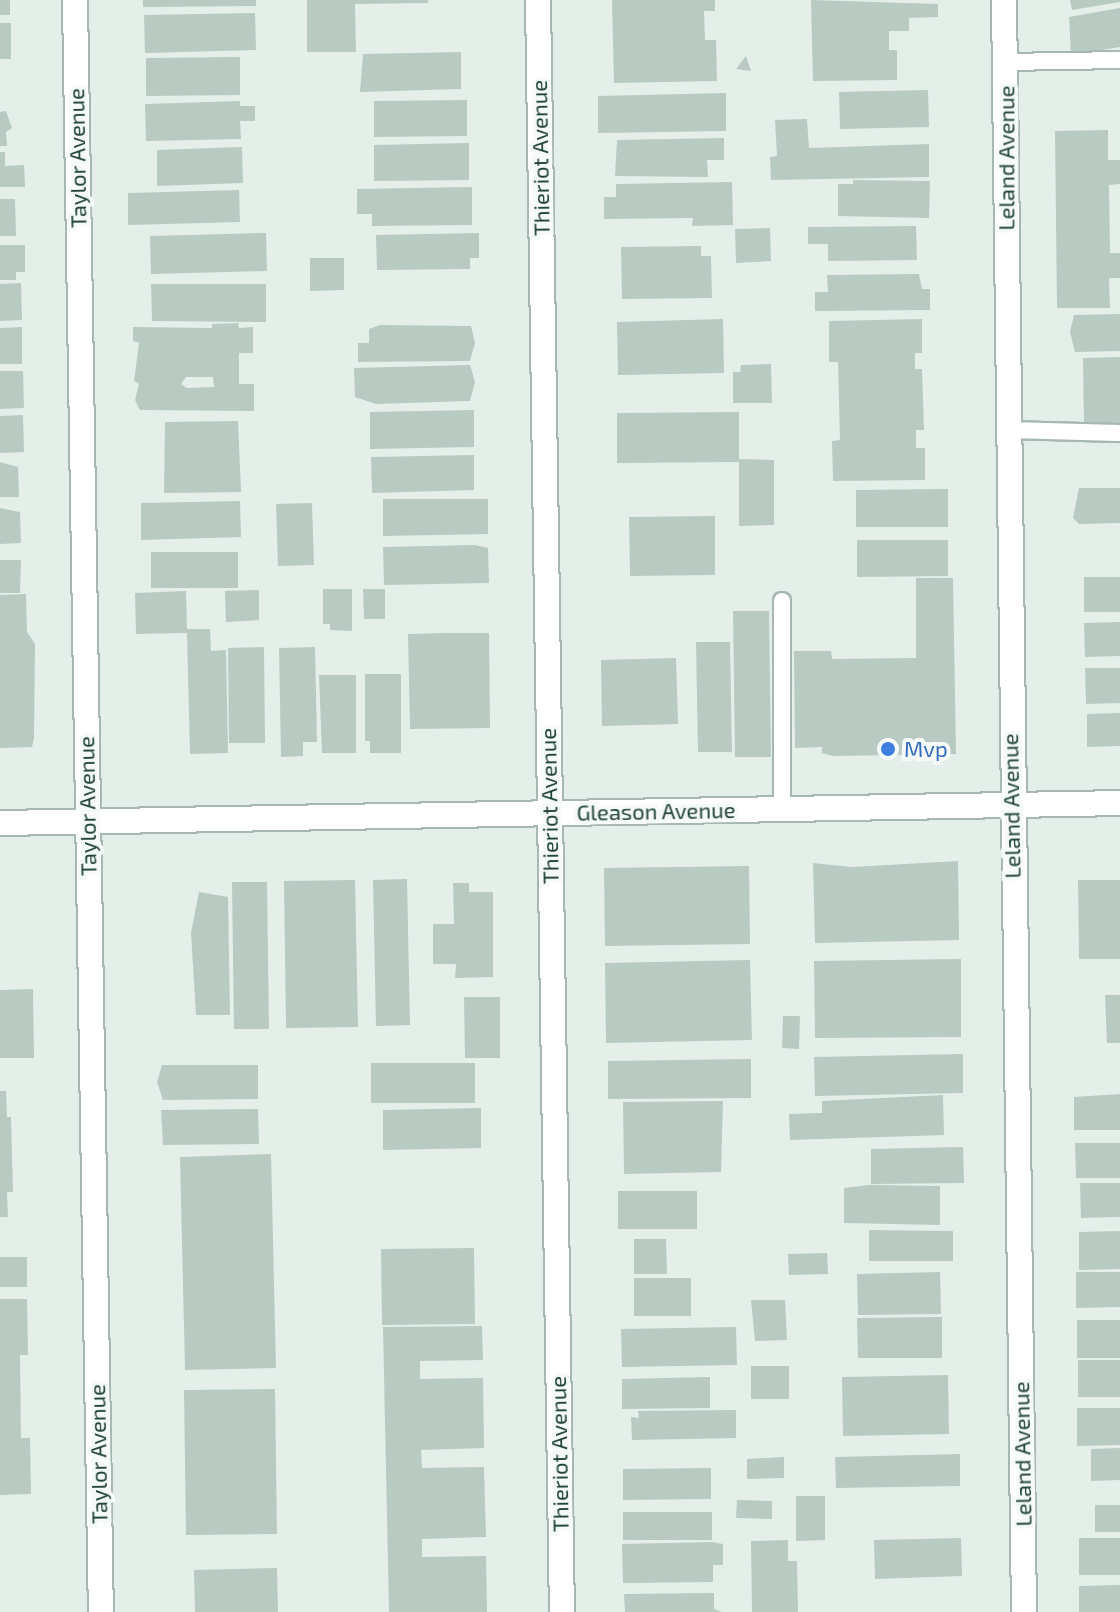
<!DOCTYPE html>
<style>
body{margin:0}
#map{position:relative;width:1120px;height:1612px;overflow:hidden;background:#e4efea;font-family:"Exo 2",sans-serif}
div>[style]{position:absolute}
.building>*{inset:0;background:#b9cac2}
.roads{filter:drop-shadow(2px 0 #a6b8b1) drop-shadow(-2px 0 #a6b8b1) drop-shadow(0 2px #a6b8b1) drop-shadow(0 -2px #a6b8b1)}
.service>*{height:16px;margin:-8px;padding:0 8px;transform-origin:8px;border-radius:8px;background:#fff}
.minor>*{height:24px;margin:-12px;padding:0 12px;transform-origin:12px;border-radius:12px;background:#fff}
.dots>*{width:22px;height:22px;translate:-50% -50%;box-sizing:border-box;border:4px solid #f5faf8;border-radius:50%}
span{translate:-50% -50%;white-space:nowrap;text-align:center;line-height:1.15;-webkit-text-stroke:8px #f5faf8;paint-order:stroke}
.street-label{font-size:22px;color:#214239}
.shop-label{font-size:22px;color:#366cbe}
.left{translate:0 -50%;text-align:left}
</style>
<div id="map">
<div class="building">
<div style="clip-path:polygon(0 0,10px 0,10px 15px,0 15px)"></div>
<div style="clip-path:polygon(143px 0,256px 0,256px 6px,143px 7px)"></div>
<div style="clip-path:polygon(307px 0,428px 0,428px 3px,355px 4px,356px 52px,307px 52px)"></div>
<div style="clip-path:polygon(612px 0,715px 0,715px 11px,704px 11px,705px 40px,716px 40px,717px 81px,614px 83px)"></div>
<div style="clip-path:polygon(811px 0,938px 4px,938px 17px,909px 18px,909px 31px,889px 31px,889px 50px,897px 50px,897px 80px,813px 81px)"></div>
<div style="clip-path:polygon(1070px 0,1120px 0,1120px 2px,1072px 10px)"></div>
<div style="clip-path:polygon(1120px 8px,1120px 47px,1071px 55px,1069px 17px)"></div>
<div style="clip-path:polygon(255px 13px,256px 50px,145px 53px,144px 15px)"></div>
<div style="clip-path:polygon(0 23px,11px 23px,11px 59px,0 59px)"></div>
<div style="clip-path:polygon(461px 52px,461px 89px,360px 92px,363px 54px)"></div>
<div style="clip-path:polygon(746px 56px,751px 71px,736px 69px)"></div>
<div style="clip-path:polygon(240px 57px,240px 95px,146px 96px,146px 58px)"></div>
<div style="clip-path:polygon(928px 90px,929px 127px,840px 129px,839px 92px)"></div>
<div style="clip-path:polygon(726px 93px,726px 131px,598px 133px,598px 96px)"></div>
<div style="clip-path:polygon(467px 100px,467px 136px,374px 137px,374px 101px)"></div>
<div style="clip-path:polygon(240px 101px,240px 106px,255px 106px,255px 121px,240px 121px,241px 139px,146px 141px,145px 104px)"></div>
<div style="clip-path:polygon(6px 111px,12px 128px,6px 132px,7px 146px,0 146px,0 112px)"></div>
<div style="clip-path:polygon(807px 119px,809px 148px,929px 144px,929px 177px,771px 180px,770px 157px,777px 156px,775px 120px)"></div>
<div style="clip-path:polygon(1108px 130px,1108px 160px,1120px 160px,1120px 184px,1109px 185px,1110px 253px,1120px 253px,1120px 278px,1109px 278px,1110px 308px,1057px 308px,1055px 131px)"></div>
<div style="clip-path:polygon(724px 138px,724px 160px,707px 160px,708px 177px,615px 176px,617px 140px)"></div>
<div style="clip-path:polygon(469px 143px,469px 180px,374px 181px,374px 145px)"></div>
<div style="clip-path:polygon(242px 147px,243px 183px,157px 186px,157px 150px)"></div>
<div style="clip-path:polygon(0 152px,5px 152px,5px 166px,24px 165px,25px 187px,0 187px)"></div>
<div style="clip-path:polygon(853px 180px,930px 181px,929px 218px,838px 216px,838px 184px,853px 184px)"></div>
<div style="clip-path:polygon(732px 182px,733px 225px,692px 226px,693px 218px,604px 219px,604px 197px,616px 197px,616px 184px)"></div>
<div style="clip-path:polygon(472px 187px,472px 225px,372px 226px,372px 214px,357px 214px,357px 189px)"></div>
<div style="clip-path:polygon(239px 190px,240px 222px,128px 225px,128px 193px)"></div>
<div style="clip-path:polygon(0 199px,15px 199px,16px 236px,0 236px)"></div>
<div style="clip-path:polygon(916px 226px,917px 260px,828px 261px,828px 244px,808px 244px,808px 227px)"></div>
<div style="clip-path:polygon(770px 228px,771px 261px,736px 263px,735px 229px)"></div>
<div style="clip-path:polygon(266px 233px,267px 271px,151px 274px,150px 236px)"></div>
<div style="clip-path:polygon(479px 233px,479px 258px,470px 258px,470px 269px,377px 270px,376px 235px)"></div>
<div style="clip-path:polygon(0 245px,25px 245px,25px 272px,16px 272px,16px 280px,0 280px)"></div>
<div style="clip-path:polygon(701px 246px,701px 256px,711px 256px,712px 298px,622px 299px,621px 247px)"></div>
<div style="clip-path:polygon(310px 258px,344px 258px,344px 290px,310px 291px)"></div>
<div style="clip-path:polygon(827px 275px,919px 274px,922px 289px,930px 289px,930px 310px,815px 311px,815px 292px,828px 292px)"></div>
<div style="clip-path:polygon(21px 283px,22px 320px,0 321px,0 284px)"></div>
<div style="clip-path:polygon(151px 284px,266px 284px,266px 322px,152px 321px)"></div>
<div style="clip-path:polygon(1120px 314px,1120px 351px,1075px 352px,1070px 332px,1074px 315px)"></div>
<div style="clip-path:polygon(723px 319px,724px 373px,618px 375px,617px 322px)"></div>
<div style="clip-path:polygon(922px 319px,922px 353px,915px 353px,915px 369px,922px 369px,924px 430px,916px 430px,916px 448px,925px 448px,925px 480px,833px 481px,832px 441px,840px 440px,838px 362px,829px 362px,829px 321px)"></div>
<div style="clip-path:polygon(evenodd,238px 323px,239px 328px,253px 327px,253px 353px,239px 353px,239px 384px,254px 384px,254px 411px,140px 410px,135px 400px,139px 384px,134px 381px,139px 343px,133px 341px,133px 327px,212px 328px,212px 324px,238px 323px,186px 377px,213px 377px,214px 387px,187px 388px,181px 384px,186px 377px)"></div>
<div style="clip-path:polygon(380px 325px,471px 326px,475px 343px,470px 361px,358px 362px,358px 343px,369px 343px,369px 329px)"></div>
<div style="clip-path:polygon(22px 327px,22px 364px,0 364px,0 328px)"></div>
<div style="clip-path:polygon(1120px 357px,1120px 428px,1084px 429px,1083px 358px)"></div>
<div style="clip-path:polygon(771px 364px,772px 403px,733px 403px,733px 372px,740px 372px,741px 365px)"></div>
<div style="clip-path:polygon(470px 365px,475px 382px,470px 401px,376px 404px,355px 397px,354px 368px)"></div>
<div style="clip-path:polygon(0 371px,23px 371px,24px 408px,0 409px)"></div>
<div style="clip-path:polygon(474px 410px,474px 447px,370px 449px,370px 412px)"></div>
<div style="clip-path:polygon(739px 412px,739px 462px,617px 463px,617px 413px)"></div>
<div style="clip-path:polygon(23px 415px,24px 452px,0 453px,0 416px)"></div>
<div style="clip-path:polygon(238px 421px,241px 492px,164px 493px,165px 422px)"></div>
<div style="clip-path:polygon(474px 455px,474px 490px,372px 493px,371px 457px)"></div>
<div style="clip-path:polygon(739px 459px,774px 460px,774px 525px,739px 526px)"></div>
<div style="clip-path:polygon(0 462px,18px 467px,19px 497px,0 497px)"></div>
<div style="clip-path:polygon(1079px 488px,1120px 488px,1120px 523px,1079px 524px,1073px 518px)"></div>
<div style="clip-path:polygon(948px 489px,948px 527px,856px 527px,856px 490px)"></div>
<div style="clip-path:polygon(383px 499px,488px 499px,488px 534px,383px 536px)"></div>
<div style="clip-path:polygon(240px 501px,241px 537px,141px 540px,141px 503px)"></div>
<div style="clip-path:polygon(312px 503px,314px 565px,278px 566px,276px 504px)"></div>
<div style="clip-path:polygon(0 508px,20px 512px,21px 543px,0 544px)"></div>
<div style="clip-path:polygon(715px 516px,715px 575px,630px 576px,629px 517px)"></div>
<div style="clip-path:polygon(857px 540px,948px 540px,948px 576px,857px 577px)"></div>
<div style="clip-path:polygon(475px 545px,488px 548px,489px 583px,384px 585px,383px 547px)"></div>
<div style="clip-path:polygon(151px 552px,238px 552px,238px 588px,151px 588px)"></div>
<div style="clip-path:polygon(0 560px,21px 560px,20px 593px,0 593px)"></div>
<div style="clip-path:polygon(1084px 577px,1120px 577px,1120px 612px,1084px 612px)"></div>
<div style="clip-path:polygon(916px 578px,953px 578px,956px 754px,833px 756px,822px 753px,822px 747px,795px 748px,794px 651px,831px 651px,832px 659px,916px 658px)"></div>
<div style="clip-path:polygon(323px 589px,352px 589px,352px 631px,330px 630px,330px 624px,323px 624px)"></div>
<div style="clip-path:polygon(363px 589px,385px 589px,385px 619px,364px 619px)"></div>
<div style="clip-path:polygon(259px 590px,259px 620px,226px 622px,225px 591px)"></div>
<div style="clip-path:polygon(186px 591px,187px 629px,210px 629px,211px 651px,226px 650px,228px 753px,190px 754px,187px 633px,136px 634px,135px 593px)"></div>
<div style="clip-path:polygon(26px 594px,27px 632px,35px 644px,34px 738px,32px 747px,0 748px,0 595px)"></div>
<div style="clip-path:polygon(733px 611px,769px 611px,771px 757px,735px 757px)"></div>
<div style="clip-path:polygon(1120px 622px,1120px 656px,1085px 657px,1084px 623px)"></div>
<div style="clip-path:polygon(449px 633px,489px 633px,490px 728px,410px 729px,408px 634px)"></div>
<div style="clip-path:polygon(696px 642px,730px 642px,732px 752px,698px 752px)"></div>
<div style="clip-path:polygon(264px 647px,265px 743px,229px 743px,228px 648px)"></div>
<div style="clip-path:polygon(315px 647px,317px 742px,303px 742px,303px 756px,281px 757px,279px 648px)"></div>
<div style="clip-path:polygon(676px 658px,678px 724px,602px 726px,601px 660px)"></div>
<div style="clip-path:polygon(1085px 668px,1120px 668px,1120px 703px,1086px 704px)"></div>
<div style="clip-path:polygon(365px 674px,401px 674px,401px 753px,370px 753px,370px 741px,365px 741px)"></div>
<div style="clip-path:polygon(319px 675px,356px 675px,356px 753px,322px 753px)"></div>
<div style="clip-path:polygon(1120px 713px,1120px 746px,1087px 747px,1087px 714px)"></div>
<div style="clip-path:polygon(958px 861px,959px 940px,815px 943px,813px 863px,852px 867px)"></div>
<div style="clip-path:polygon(749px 866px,750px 944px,605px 946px,604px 868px)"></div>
<div style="clip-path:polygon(407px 879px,410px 1025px,376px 1026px,373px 880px)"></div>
<div style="clip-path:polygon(355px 880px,358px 1027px,286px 1028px,284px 881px)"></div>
<div style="clip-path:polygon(1078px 880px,1120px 880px,1120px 959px,1079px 959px)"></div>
<div style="clip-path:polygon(232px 882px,267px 882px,269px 1029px,234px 1029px)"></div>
<div style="clip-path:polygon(453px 883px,469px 883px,469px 892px,493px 892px,493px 977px,455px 978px,456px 964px,433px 964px,433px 924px,454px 924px)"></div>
<div style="clip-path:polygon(199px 892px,228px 897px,230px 1015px,196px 1015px,191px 933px)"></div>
<div style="clip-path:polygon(961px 959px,961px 1037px,815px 1038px,814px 961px)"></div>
<div style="clip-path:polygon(750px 960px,752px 1040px,606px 1043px,605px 963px)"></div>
<div style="clip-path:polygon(33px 989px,34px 1058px,0 1058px,0 990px)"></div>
<div style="clip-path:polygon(1105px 995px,1120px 995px,1120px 1043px,1107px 1043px)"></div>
<div style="clip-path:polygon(464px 997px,500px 997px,500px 1058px,465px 1058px)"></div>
<div style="clip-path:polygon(783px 1016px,800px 1016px,799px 1049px,782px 1048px)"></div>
<div style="clip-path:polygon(963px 1054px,963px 1093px,815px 1096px,814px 1057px)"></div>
<div style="clip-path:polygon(751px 1059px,751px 1098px,608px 1099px,608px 1061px)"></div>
<div style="clip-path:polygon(371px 1063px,475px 1063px,475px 1103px,371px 1103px)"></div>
<div style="clip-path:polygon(162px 1065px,258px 1065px,258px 1099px,163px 1100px,157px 1082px)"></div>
<div style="clip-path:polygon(0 1091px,6px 1091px,7px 1117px,11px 1117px,13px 1192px,7px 1192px,8px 1217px,0 1217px)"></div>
<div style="clip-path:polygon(1120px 1094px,1120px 1130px,1074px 1130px,1074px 1097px)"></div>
<div style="clip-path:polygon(943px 1095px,944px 1135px,790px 1140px,789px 1114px,822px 1113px,822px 1101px)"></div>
<div style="clip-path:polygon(723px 1101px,721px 1172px,624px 1174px,623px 1102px)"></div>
<div style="clip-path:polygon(481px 1108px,481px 1148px,383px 1150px,383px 1110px)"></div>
<div style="clip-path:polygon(258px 1109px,259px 1144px,163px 1145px,161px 1110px)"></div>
<div style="clip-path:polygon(1075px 1143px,1120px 1143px,1120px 1178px,1076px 1178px)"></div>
<div style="clip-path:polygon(963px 1147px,964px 1183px,871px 1184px,871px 1149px)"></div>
<div style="clip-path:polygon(271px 1154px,276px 1368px,185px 1370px,180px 1157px)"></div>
<div style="clip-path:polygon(1080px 1183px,1120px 1183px,1120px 1217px,1081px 1218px)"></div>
<div style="clip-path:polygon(869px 1185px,940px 1186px,940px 1225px,844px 1223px,844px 1188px)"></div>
<div style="clip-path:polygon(618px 1191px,697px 1191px,697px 1229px,618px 1229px)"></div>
<div style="clip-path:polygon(869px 1230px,953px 1231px,953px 1261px,869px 1261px)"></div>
<div style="clip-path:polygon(1120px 1231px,1120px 1269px,1079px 1270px,1079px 1232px)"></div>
<div style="clip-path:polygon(634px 1239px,666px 1239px,667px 1274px,634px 1274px)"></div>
<div style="clip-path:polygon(474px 1248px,475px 1324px,382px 1325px,381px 1249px)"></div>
<div style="clip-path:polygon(827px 1253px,828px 1274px,789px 1275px,788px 1254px)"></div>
<div style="clip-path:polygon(0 1257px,27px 1257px,27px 1287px,0 1287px)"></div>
<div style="clip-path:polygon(940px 1272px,941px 1314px,858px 1315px,857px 1274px)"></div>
<div style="clip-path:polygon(1076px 1272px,1120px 1272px,1120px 1307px,1076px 1308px)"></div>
<div style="clip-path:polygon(634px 1278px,691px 1278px,691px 1316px,634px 1316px)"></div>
<div style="clip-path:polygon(0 1299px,27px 1299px,28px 1355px,20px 1355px,21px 1438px,30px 1438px,31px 1494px,0 1495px)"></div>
<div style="clip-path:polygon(751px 1300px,785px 1300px,787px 1340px,755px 1341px)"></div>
<div style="clip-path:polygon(942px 1317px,942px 1358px,858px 1358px,857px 1318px)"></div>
<div style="clip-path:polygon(1077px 1320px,1120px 1320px,1120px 1358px,1077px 1358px)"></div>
<div style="clip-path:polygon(482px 1326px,483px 1360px,420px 1361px,420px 1379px,483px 1378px,484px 1448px,421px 1450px,422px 1468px,484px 1467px,486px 1537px,422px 1539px,422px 1557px,486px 1556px,487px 1612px,389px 1612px,383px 1327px)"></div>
<div style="clip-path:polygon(736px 1327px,737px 1365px,622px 1367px,621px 1329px)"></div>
<div style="clip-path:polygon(1078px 1360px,1120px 1360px,1120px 1397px,1078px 1397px)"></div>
<div style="clip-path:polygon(751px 1366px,789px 1366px,789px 1399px,751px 1399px)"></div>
<div style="clip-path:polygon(948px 1375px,949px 1434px,843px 1436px,842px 1377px)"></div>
<div style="clip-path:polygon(710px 1377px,710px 1408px,622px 1409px,622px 1379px)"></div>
<div style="clip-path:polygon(275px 1389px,277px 1534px,186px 1535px,184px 1390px)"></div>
<div style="clip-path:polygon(1077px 1408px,1120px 1408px,1120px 1445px,1077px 1446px)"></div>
<div style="clip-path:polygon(736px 1410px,736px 1438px,632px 1440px,631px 1417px,639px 1418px,638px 1411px)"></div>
<div style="clip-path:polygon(1120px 1448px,1120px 1480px,1091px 1481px,1091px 1449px)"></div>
<div style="clip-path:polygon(960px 1454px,960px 1486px,836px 1488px,835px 1457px)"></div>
<div style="clip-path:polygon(784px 1457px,784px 1478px,747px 1479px,747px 1459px)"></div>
<div style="clip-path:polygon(711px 1468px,711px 1499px,623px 1500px,623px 1469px)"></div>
<div style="clip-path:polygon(796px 1496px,825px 1496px,825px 1540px,796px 1541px)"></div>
<div style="clip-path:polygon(737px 1500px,772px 1501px,772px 1519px,736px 1518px)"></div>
<div style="clip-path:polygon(1095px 1505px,1120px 1505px,1120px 1532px,1095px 1532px)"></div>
<div style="clip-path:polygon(623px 1512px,712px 1512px,712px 1540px,623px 1540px)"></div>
<div style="clip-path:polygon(961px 1538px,962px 1576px,875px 1579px,874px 1540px)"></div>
<div style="clip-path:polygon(1079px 1538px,1120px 1538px,1120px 1575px,1079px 1575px)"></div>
<div style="clip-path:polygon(788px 1540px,788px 1561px,797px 1561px,798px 1612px,752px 1612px,751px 1541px)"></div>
<div style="clip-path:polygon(712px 1542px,723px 1544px,723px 1565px,713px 1565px,713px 1582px,623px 1583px,622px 1544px)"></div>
<div style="clip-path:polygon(277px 1568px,278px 1612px,195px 1612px,194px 1570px)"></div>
<div style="clip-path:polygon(1120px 1585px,1120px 1612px,1079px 1612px,1079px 1586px)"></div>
<div style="clip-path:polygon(714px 1593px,714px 1609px,722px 1612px,625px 1612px,624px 1594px)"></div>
</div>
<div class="roads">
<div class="service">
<div style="left:1006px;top:62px;width:114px;rotate:-1deg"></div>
<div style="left:1008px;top:430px;width:112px;rotate:1.5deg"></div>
<div style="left:782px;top:809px;width:208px;rotate:-90deg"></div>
</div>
<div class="minor">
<div style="left:75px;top:0;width:1612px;rotate:89.08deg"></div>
<div style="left:538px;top:0;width:1612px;rotate:89.15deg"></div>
<div style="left:1004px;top:0;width:1612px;rotate:89.29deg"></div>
<div style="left:0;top:823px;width:1120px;rotate:-1.02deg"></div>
</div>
</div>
<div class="dots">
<div style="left:888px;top:749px;background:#3f7fe0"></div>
</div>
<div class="street-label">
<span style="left:77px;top:158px;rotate:-91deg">Taylor Avenue</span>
<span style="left:540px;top:158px;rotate:-91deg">Thieriot Avenue</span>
<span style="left:1006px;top:158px;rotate:-90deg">Leland Avenue</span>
<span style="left:87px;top:806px;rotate:-91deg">Taylor Avenue</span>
<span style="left:549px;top:806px;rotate:-91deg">Thieriot Avenue</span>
<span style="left:1011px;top:806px;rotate:-91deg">Leland Avenue</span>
<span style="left:656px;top:811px;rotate:-1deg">Gleason Avenue</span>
<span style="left:98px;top:1454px;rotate:-91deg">Taylor Avenue</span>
<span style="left:559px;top:1454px;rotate:-91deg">Thieriot Avenue</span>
<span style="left:1022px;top:1454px;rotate:-91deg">Leland Avenue</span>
</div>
<div class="shop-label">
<span class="left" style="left:904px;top:749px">Mvp</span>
</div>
</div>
